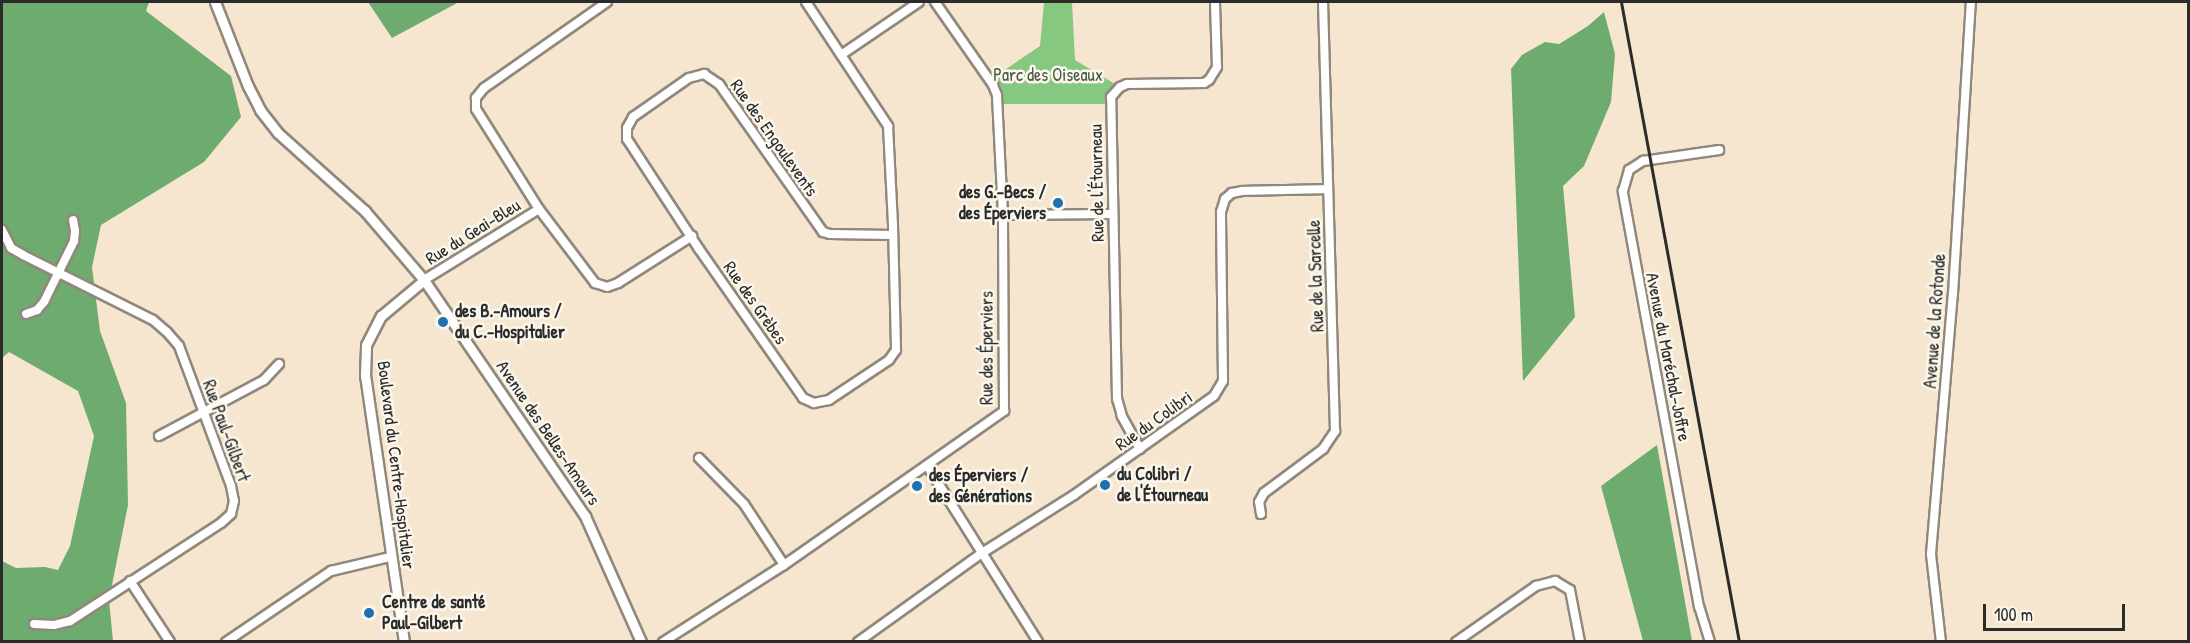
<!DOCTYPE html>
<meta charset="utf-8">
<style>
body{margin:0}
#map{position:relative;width:2190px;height:643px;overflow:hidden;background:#f6e6cf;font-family:"Patrick Hand",sans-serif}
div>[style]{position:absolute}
.green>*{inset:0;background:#87c880}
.forest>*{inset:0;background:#6dac6e}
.roads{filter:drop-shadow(2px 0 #90887d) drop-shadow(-2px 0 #90887d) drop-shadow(0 2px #90887d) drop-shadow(0 -2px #90887d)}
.minor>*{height:8px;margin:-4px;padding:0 4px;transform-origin:4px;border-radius:4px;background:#fff}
.tertiary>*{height:9px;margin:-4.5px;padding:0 4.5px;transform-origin:4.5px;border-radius:4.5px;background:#fff}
.rail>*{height:3px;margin:-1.5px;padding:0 1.5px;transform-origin:1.5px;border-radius:1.5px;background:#2b2b2b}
.dots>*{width:16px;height:16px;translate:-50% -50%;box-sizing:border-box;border:3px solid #fbf7ec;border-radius:50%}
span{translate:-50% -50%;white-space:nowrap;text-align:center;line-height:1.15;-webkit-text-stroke:5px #fbf7ec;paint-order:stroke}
.park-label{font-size:18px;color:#475a44}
.street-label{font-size:18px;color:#2b2b2b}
.poi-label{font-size:18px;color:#2b2b2b;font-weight:700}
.right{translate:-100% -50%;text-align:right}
.left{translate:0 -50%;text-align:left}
.frame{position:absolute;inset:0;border:3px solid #2b2b2b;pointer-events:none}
.scale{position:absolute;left:1983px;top:604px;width:142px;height:27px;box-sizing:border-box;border:3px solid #2b2b2b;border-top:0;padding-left:8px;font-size:18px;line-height:21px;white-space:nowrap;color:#2b2b2b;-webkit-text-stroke:4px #fbf7ec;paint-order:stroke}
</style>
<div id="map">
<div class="green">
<div style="clip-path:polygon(1044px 2px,1072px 2px,1075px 60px,1120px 87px,1111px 104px,998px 104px,990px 80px,1040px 46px)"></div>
</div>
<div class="forest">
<div style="clip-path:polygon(2px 2px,149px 2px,146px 11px,231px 76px,241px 117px,204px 162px,101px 225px,92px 267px,100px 331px,126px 403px,128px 505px,109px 600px,113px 641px,2px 641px,2px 561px,16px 568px,45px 567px,58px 570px,70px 546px,94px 436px,78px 391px,9px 352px,2px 358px)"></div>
<div style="clip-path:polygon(368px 2px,459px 2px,392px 38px)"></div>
<div style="clip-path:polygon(1604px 12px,1615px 54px,1611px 102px,1584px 166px,1563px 186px,1575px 317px,1523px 381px,1511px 69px,1522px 55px,1545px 42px,1559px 44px,1588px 26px)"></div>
<div style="clip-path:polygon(1657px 445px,1692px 641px,1693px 641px,1643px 641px,1601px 486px)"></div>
</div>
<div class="roads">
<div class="minor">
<div style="left:607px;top:2px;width:150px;rotate:145deg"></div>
<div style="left:484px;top:88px;width:13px;rotate:129deg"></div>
<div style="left:476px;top:98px;width:11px;rotate:90deg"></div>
<div style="left:476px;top:109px;width:118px;rotate:57.8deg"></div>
<div style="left:539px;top:209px;width:93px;rotate:52.9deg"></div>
<div style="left:595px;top:283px;width:13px;rotate:18deg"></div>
<div style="left:607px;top:287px;width:12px;rotate:-20deg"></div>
<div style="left:618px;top:283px;width:88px;rotate:-32.4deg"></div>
<div style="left:806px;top:2px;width:149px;rotate:56.5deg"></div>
<div style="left:888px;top:126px;width:99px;rotate:87.1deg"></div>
<div style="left:893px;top:225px;width:125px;rotate:88.6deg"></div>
<div style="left:896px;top:350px;width:12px;rotate:125deg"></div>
<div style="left:889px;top:360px;width:72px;rotate:146.3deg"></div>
<div style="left:829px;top:400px;width:15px;rotate:169deg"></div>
<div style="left:814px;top:403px;width:12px;rotate:-156deg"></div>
<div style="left:803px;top:398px;width:182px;rotate:-124.9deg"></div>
<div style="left:699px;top:249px;width:131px;rotate:-123.2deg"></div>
<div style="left:627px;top:139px;width:11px;rotate:-90deg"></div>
<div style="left:627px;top:128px;width:13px;rotate:-61deg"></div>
<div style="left:633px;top:117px;width:68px;rotate:-34.9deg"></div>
<div style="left:689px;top:78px;width:16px;rotate:-15deg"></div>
<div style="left:704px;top:74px;width:18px;rotate:34deg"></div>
<div style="left:719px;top:84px;width:181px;rotate:54.9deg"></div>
<div style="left:823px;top:232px;width:7px;rotate:16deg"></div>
<div style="left:830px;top:234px;width:63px;rotate:0.9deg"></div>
<div style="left:841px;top:55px;width:94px;rotate:-34.2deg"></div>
<div style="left:1003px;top:215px;width:110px;rotate:-0.5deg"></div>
<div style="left:2px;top:230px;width:20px;rotate:63deg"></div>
<div style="left:11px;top:248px;width:14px;rotate:30deg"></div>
<div style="left:23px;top:255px;width:145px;rotate:26.6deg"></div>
<div style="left:153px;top:320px;width:18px;rotate:41deg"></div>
<div style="left:167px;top:332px;width:18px;rotate:49deg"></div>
<div style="left:179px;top:346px;width:149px;rotate:69.6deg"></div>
<div style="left:231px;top:486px;width:15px;rotate:79deg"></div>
<div style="left:234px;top:501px;width:13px;rotate:103deg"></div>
<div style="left:231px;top:514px;width:13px;rotate:138deg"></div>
<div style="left:221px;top:523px;width:180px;rotate:147deg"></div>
<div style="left:70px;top:621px;width:16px;rotate:166deg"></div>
<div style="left:54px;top:625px;width:20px;rotate:-177deg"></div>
<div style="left:424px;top:280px;width:135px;rotate:-31.7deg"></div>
<div style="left:26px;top:314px;width:12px;rotate:-20deg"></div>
<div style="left:37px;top:310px;width:11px;rotate:-49deg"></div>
<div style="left:44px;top:302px;width:68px;rotate:-63.8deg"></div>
<div style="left:74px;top:241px;width:10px;rotate:-84deg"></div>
<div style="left:75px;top:231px;width:11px;rotate:-100deg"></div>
<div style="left:159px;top:436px;width:119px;rotate:-28.1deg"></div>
<div style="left:264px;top:380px;width:22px;rotate:-47deg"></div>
<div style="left:1140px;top:449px;width:38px;rotate:-119deg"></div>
<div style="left:1122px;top:416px;width:18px;rotate:-106deg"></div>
<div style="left:1117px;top:399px;width:302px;rotate:-91.1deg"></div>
<div style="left:1111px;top:97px;width:13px;rotate:-48deg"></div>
<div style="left:1120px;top:87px;width:8px;rotate:-23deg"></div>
<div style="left:1127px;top:84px;width:77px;rotate:-0.7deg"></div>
<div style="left:1204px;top:83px;width:6px;rotate:-31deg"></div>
<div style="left:1209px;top:80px;width:15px;rotate:-58deg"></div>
<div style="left:1217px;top:67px;width:65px;rotate:-91.8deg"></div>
<div style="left:699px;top:458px;width:64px;rotate:45.6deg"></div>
<div style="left:744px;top:504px;width:73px;rotate:56.7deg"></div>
<div style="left:928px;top:467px;width:207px;rotate:57.8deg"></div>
<div style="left:1261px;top:514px;width:12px;rotate:-99deg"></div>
<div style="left:1259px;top:502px;width:10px;rotate:-61deg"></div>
<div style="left:1264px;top:493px;width:74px;rotate:-36.7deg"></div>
<div style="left:1323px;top:449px;width:22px;rotate:-56deg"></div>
<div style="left:1335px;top:431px;width:429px;rotate:-91.6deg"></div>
<div style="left:130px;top:581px;width:73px;rotate:56.7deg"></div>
<div style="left:226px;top:642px;width:127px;rotate:-34.1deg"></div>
<div style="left:331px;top:571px;width:61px;rotate:-13.3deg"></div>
<div style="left:663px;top:642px;width:143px;rotate:-32.5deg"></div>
<div style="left:784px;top:565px;width:269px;rotate:-35deg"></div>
<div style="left:1004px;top:411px;width:196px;rotate:-90.3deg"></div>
<div style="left:1003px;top:215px;width:120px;rotate:-92.9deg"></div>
<div style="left:997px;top:95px;width:11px;rotate:-112deg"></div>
<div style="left:993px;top:85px;width:101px;rotate:-124.9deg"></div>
<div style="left:858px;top:642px;width:153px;rotate:-35.7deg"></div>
<div style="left:982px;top:553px;width:109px;rotate:-32.2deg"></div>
<div style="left:1074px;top:495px;width:171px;rotate:-35.3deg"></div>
<div style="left:1214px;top:396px;width:17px;rotate:-59deg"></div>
<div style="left:1223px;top:381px;width:169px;rotate:-90.7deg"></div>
<div style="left:1221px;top:212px;width:14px;rotate:-73deg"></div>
<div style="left:1225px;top:199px;width:9px;rotate:-41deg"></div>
<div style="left:1232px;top:193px;width:10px;rotate:-11deg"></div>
<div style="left:1242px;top:191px;width:86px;rotate:-1.3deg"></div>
<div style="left:1456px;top:642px;width:98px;rotate:-35deg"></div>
<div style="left:1536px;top:586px;width:20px;rotate:-15deg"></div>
<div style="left:1555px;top:581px;width:17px;rotate:31deg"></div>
<div style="left:1570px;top:590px;width:53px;rotate:79.1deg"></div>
<div style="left:1710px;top:642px;width:37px;rotate:-107deg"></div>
<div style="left:1699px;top:607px;width:423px;rotate:-100.4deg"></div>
<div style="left:1623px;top:191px;width:22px;rotate:-74deg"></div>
<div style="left:1629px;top:170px;width:17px;rotate:-33deg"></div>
<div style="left:1643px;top:161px;width:77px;rotate:-8.2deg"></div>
<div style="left:1941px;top:642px;width:89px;rotate:-96.5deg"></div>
<div style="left:1931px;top:554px;width:261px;rotate:-85.2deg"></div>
<div style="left:1953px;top:294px;width:293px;rotate:-86.5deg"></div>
</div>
<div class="tertiary">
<div style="left:215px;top:2px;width:90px;rotate:68.6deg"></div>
<div style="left:248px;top:86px;width:27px;rotate:63deg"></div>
<div style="left:260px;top:110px;width:29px;rotate:52deg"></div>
<div style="left:278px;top:133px;width:117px;rotate:41.9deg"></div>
<div style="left:365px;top:211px;width:91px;rotate:49.5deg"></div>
<div style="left:424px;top:280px;width:286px;rotate:55.7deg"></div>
<div style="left:585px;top:516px;width:138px;rotate:66deg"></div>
<div style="left:404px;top:642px;width:269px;rotate:-98.3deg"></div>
<div style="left:365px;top:376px;width:31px;rotate:-88deg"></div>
<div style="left:366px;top:345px;width:33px;rotate:-63deg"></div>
<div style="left:381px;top:316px;width:56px;rotate:-39.9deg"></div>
</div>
</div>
<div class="rail">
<div style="left:1621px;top:2px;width:651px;rotate:79.55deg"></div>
</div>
<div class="dots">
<div style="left:1058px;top:203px;background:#1f6fb2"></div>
<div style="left:443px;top:322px;background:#1f6fb2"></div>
<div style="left:1105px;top:485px;background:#1f6fb2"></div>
<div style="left:917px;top:486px;background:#1f6fb2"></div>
<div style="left:369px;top:613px;background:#1f6fb2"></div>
</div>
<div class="park-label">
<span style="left:1048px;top:75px">Parc des Oiseaux</span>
</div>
<div class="street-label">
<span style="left:774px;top:138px;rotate:55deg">Rue des Engoulevents</span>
<span style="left:1097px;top:183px;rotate:-91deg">Rue de l'Étourneau</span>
<span style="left:473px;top:232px;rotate:-32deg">Rue du Geai-Bleu</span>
<span style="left:1316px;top:276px;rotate:-92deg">Rue de la Sarcelle</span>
<span style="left:755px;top:303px;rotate:55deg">Rue des Grèbes</span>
<span style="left:1935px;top:321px;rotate:-86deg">Avenue de la Rotonde</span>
<span style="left:987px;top:348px;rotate:-90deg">Rue des Éperviers</span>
<span style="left:1668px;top:357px;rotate:79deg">Avenue du Maréchal-Joffre</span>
<span style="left:1154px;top:421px;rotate:-35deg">Rue du Colibri</span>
<span style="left:226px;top:431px;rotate:70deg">Rue Paul-Gilbert</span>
<span style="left:548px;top:433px;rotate:56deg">Avenue des Belles-Amours</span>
<span style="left:396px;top:465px;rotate:83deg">Boulevard du Centre-Hospitalier</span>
</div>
<div class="poi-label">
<span class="right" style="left:1046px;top:203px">des G.-Becs /<br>des Éperviers</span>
<span class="left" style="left:455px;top:322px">des B.-Amours /<br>du C.-Hospitalier</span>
<span class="left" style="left:1117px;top:485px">du Colibri /<br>de l'Étourneau</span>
<span class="left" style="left:929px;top:486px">des Éperviers /<br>des Générations</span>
<span class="left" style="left:382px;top:613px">Centre de santé<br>Paul-Gilbert</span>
</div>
<div class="frame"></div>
<div class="scale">100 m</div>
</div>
